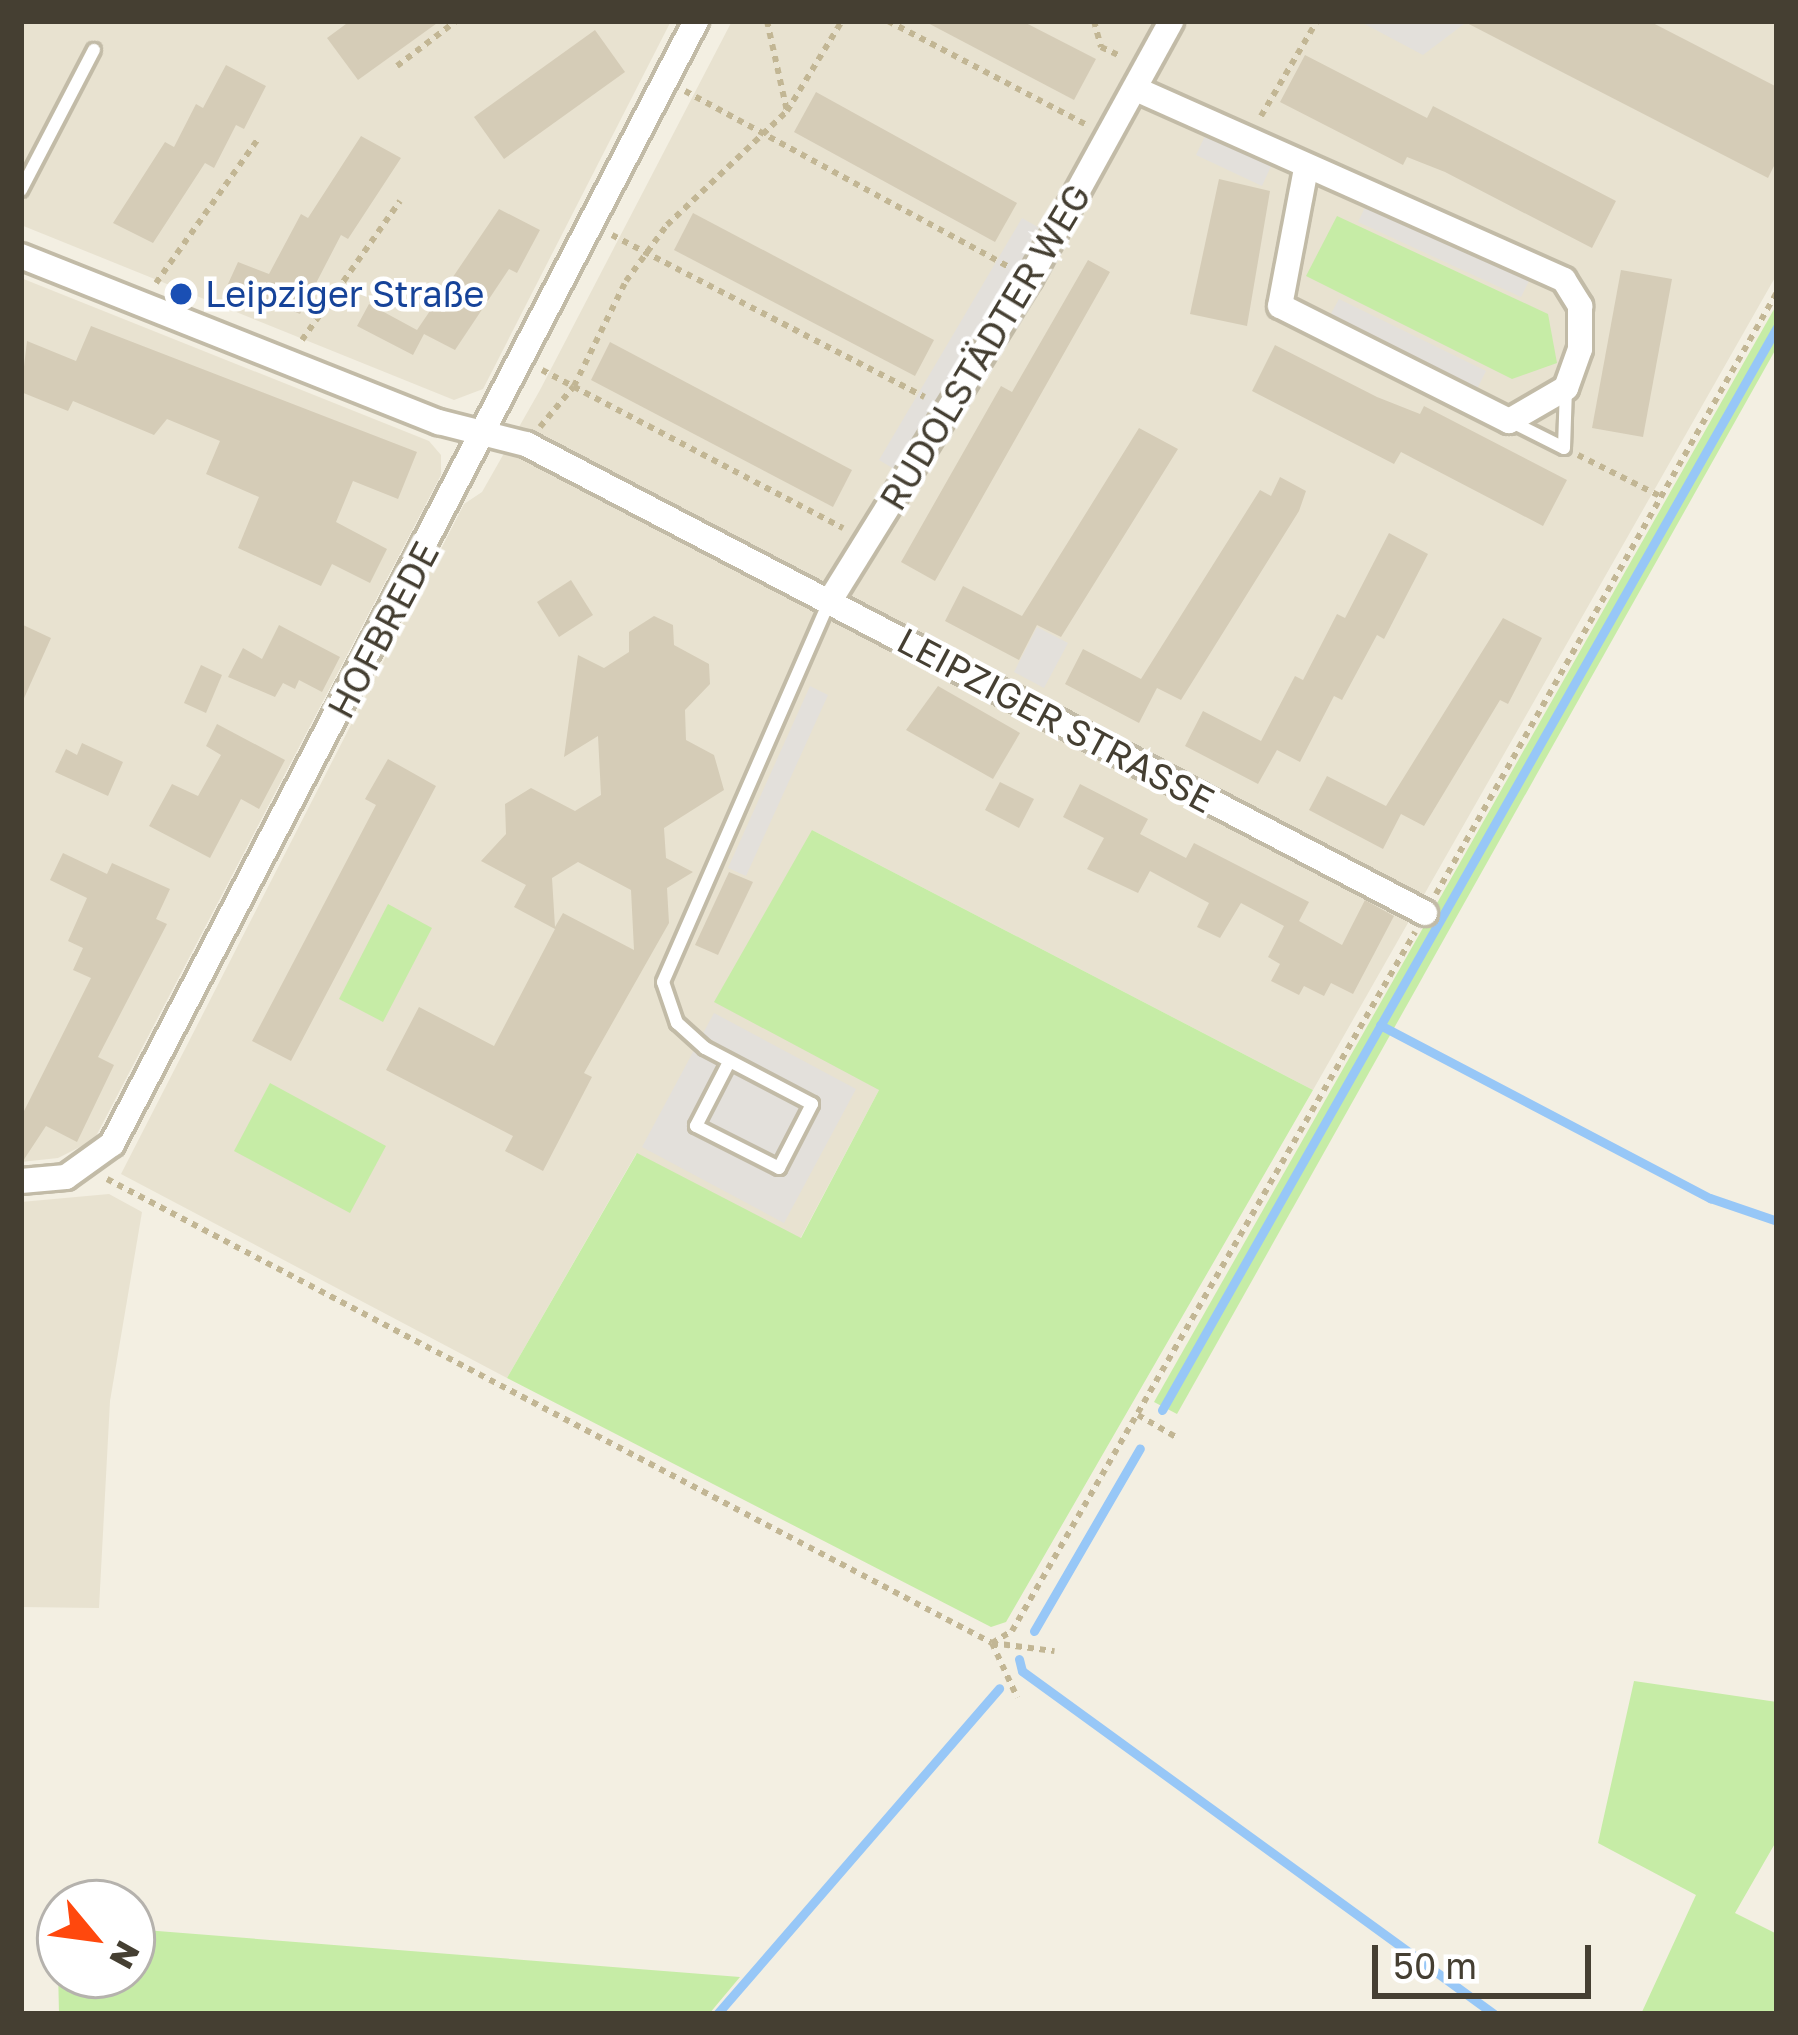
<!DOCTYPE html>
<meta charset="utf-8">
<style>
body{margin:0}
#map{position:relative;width:1798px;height:2035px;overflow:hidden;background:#f3efe2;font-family:"Golos Text",sans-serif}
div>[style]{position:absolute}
.residential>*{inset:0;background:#e8e2d0}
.green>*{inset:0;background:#c6eca6}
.parking>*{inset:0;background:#e3e0db}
.stream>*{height:9px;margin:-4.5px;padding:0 4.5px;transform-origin:4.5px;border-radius:4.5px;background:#97c7f7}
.building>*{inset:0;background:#d5ccb7}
.path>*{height:6px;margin-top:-3px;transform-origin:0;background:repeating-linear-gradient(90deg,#c2b694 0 6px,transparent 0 12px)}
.roads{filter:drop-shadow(3px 0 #c2bba7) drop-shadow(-3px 0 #c2bba7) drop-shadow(0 3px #c2bba7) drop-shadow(0 -3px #c2bba7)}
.lane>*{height:12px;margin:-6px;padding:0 6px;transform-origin:6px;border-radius:6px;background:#fff}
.street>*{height:24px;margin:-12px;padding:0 12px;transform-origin:12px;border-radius:12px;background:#fff}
.dots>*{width:33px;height:33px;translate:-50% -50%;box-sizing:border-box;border:6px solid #fff;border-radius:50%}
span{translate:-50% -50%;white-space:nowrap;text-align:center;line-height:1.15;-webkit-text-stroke:9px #fff;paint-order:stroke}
.transit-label{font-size:36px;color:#164399}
.left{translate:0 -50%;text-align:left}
.street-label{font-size:36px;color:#453f32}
.frame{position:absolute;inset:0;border:24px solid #453f32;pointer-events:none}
.north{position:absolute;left:36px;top:1879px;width:120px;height:120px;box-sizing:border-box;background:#fff;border:3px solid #b5b2ad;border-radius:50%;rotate:119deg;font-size:33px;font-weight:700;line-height:48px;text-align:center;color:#453f32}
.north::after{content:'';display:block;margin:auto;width:42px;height:54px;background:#ff480d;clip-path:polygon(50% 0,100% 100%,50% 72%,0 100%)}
.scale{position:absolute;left:1372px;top:1945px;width:219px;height:54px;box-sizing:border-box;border:6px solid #453f32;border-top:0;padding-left:15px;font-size:36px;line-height:42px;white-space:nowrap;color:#453f32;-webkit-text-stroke:9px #fff;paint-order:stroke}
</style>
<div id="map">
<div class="residential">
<div style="clip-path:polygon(21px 21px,671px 21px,483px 389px,454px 400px,21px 225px)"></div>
<div style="clip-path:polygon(732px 21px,1777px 21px,1777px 274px,1313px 1090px,812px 830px,879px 1090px,800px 1239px,636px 1154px,507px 1378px,121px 1174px,464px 504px,482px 492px,540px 390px)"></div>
<div style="clip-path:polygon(21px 278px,429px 441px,441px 455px,441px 475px,94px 1140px,58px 1158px,21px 1162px)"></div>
<div style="clip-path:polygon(109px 1194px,142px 1212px,110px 1401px,99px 1608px,21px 1607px,21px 1202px)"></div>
</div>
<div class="green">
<div style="clip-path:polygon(1337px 216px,1548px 314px,1557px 363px,1512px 379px,1306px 276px)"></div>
<div style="clip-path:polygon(1777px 304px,1777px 347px,1177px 1414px,1154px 1402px)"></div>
<div style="clip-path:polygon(812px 830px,1313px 1090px,1006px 1622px,991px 1627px,507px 1378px,637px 1153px,801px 1238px,879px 1090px,714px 1002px)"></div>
<div style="clip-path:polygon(388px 904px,432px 928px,383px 1022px,339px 999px)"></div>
<div style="clip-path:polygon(270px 1083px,386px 1146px,350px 1213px,234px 1151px)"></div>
<div style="clip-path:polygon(1634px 1681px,1777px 1702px,1777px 1840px,1735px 1913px,1777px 1934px,1777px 2014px,1641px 2014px,1696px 1895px,1598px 1843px)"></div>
<div style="clip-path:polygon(57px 1924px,60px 1975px,132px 1975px,132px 1929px,740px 1977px,709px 2014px,59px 2014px)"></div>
</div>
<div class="parking">
<div style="clip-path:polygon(1359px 21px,1468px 21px,1423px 55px)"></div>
<div style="clip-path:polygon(1205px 136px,1271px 166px,1262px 186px,1196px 155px)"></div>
<div style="clip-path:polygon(1369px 199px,1532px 275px,1521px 297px,1358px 222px)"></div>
<div style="clip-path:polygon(1022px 218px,1043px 230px,899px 472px,879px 460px)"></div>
<div style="clip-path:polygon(1339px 299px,1486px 371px,1475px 393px,1327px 321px)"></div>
<div style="clip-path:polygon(1037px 627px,1068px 643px,1044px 688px,1014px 672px)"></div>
<div style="clip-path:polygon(810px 686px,828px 695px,746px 876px,728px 868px)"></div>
<div style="clip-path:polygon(714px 1013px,856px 1089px,784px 1223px,642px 1147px)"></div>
</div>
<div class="stream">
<div style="left:1380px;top:1025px;width:373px;rotate:27.7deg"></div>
<div style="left:1710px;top:1198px;width:71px;rotate:18.9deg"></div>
<div style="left:1162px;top:1410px;width:1245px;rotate:-60.41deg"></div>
<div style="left:1034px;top:1631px;width:211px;rotate:-59.9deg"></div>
<div style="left:1019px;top:1659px;width:12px;rotate:76deg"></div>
<div style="left:1022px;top:1671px;width:583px;rotate:36.01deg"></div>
<div style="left:717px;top:2014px;width:431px;rotate:-49.1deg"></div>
</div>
<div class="building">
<div style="clip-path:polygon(350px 21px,440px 21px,358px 80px,327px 38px)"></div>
<div style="clip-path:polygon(924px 21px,1022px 21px,1096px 59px,1074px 100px)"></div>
<div style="clip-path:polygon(1463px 21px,1649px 21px,1777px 87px,1777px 160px,1768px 178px)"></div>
<div style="clip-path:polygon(595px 30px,625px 72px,504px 159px,474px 117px)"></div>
<div style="clip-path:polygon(1305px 55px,1427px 118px,1433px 106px,1616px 201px,1592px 248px,1445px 172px,1407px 157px,1403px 165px,1280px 102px)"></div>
<div style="clip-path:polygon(226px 65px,266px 86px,244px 129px,236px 125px,214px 168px,205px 163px,153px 243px,113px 223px,165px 142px,174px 147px,196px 104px,203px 108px)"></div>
<div style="clip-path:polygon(816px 92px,1017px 203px,995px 242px,794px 132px)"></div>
<div style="clip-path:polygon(361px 136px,401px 158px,348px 239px,341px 235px,300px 314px,228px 284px,238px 262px,269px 274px,301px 214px,308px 218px)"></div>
<div style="clip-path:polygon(1219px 179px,1270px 191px,1247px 326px,1190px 314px)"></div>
<div style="clip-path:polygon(499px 209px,540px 230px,517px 273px,509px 269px,455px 350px,424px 334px,413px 355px,357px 326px,369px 304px,417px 330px)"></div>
<div style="clip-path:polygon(693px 213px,934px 340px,915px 376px,674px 250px)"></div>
<div style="clip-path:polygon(1088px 260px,1110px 272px,935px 581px,901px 562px,1001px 386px,1012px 392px)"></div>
<div style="clip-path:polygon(1621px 270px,1672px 279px,1643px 437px,1592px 428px)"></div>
<div style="clip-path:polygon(91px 326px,417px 452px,398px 499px,353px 481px,336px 522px,387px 549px,370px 583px,332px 564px,321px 586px,238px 548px,259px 497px,206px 474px,220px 441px,167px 419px,154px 435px,73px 401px,68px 411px,21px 392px,27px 341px,76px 361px)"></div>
<div style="clip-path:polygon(610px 342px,852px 470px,833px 507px,591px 380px)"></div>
<div style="clip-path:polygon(1275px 345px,1377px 397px,1420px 414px,1424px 406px,1567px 480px,1543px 526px,1401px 452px,1394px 464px,1252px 391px)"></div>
<div style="clip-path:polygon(1139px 428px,1178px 449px,1061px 637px,1037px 625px,1019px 660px,945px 621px,963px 586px,1022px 616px)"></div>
<div style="clip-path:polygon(1280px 477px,1306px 491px,1299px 511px,1181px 700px,1157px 688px,1139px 723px,1065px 684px,1083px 649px,1141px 679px,1260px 490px,1271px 496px)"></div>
<div style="clip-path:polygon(1389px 533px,1428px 554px,1384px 639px,1377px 635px,1342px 700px,1334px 696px,1300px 762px,1277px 750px,1258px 784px,1185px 746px,1203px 711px,1261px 741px,1295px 676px,1303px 680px,1337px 614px,1345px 618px)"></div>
<div style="clip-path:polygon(571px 580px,593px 615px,559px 637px,537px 602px)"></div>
<div style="clip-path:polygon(evenodd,654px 616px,673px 625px,674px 645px,709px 664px,710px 684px,685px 710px,686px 740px,714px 755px,724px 790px,664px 828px,666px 858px,693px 872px,667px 888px,669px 923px,584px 1073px,592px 1077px,543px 1171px,505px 1151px,513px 1136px,386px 1070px,419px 1007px,494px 1046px,555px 929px,514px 907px,526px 885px,481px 861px,506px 834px,505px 804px,531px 788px,575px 811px,601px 795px,598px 736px,564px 757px,578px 655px,604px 668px,629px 652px,629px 632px,654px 616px,578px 862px,631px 890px,634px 950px,563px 913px,555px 927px,552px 878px,578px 862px)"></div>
<div style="clip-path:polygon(1503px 618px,1542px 638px,1508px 704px,1500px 700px,1424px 826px,1401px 814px,1383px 849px,1309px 810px,1327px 776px,1386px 806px)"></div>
<div style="clip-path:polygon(21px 624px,51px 638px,21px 705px)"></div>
<div style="clip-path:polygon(279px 625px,340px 657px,322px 692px,299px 680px,295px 689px,283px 683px,275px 697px,228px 677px,243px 648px,262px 659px)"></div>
<div style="clip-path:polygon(201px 665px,222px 675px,206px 713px,184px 703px)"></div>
<div style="clip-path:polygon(938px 686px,1020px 733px,993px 779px,906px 730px)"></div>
<div style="clip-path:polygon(217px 724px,285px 760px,259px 809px,241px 799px,210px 858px,149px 826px,172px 784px,198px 796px,221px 755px,206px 746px)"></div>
<div style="clip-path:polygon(82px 743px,123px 762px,108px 796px,55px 772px,66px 749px,77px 755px)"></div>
<div style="clip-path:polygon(388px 759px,436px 786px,291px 1061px,252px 1041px,376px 805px,365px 799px)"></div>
<div style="clip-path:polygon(1000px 782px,1034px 799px,1019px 828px,985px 810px)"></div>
<div style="clip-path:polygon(1080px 784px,1148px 819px,1140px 834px,1186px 858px,1194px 843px,1309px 902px,1299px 921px,1342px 945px,1365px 900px,1394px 916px,1353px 994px,1331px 983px,1324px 996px,1304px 986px,1299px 995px,1271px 981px,1280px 964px,1268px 957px,1284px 926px,1241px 903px,1220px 938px,1197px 927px,1209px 903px,1150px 871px,1138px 893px,1087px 869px,1104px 838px,1063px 817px)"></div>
<div style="clip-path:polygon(63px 853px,107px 874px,112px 863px,170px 889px,156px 919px,167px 924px,98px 1057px,114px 1065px,77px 1142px,46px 1126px,21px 1164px,21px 1117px,91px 978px,73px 970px,83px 948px,68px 941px,87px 898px,50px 880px)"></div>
<div style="clip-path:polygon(729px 872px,753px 882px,718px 955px,695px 945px)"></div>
</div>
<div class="path">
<div style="left:767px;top:21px;width:92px;rotate:77.5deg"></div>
<div style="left:888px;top:21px;width:222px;rotate:27.6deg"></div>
<div style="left:1094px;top:21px;width:27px;rotate:75deg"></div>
<div style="left:1101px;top:47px;width:23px;rotate:25deg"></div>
<div style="left:397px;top:66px;width:74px;rotate:-37.3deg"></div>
<div style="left:685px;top:91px;width:371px;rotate:28.5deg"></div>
<div style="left:1261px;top:116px;width:110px;rotate:-59.5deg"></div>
<div style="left:612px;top:235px;width:352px;rotate:27.4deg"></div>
<div style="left:156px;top:283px;width:176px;rotate:-54.7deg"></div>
<div style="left:302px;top:340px;width:170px;rotate:-54.8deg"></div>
<div style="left:542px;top:370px;width:340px;rotate:27.7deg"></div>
<div style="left:540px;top:427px;width:53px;rotate:-50.3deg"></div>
<div style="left:574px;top:386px;width:117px;rotate:-63.7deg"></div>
<div style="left:626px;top:281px;width:69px;rotate:-53.8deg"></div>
<div style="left:667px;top:225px;width:166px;rotate:-43.5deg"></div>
<div style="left:787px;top:111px;width:105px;rotate:-58.6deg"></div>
<div style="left:1578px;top:455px;width:94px;rotate:26.6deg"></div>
<div style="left:1436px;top:894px;width:692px;rotate:-60.47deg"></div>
<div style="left:107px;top:1179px;width:999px;rotate:27.67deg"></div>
<div style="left:992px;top:1643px;width:63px;rotate:7.4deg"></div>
<div style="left:1138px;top:1415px;width:44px;rotate:30.1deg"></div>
<div style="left:992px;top:1643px;width:23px;rotate:-31deg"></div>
<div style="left:1012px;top:1631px;width:807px;rotate:-60.03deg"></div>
<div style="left:992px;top:1643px;width:60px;rotate:65.2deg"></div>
</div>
<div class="roads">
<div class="lane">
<div style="left:21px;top:190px;width:158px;rotate:-62.5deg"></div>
<div style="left:1510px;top:421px;width:60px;rotate:26.6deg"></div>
<div style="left:1564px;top:448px;width:60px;rotate:-88.1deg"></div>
<div style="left:729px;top:1062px;width:72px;rotate:117.3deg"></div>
<div style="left:696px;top:1126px;width:93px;rotate:26.8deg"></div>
<div style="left:779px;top:1168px;width:72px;rotate:-62.7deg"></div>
<div style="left:812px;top:1104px;width:121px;rotate:-152.4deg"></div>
<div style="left:705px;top:1048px;width:38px;rotate:-138deg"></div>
<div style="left:677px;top:1023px;width:43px;rotate:-108.9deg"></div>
<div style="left:663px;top:982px;width:415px;rotate:-66.4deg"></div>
</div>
<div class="street">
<div style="left:1138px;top:90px;width:466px;rotate:24deg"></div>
<div style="left:1564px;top:280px;width:31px;rotate:58deg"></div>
<div style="left:1580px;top:306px;width:43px;rotate:90deg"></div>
<div style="left:1580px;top:349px;width:41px;rotate:109.7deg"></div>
<div style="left:1566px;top:388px;width:66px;rotate:149.9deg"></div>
<div style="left:1509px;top:421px;width:256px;rotate:-153.3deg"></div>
<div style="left:1280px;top:306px;width:140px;rotate:-79.3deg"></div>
<div style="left:21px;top:256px;width:450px;rotate:21.7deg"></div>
<div style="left:439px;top:422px;width:90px;rotate:14.2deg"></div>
<div style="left:526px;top:444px;width:1014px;rotate:27.55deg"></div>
<div style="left:829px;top:602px;width:381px;rotate:-58.2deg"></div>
<div style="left:1030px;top:278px;width:293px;rotate:-61.2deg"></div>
<div style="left:21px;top:1181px;width:45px;rotate:-5.1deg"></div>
<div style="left:66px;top:1177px;width:57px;rotate:-35.7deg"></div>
<div style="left:112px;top:1144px;width:1266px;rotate:-62.52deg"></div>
</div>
</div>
<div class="dots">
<div style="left:181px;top:294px;background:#1a4fb4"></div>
</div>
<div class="transit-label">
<span class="left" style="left:205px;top:294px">Leipziger Straße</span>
</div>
<div class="street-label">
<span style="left:985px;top:347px;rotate:-59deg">RUDOLSTÄDTER WEG</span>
<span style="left:383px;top:630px;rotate:-62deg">HOFBREDE</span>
<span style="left:1056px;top:720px;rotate:28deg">LEIPZIGER STRASSE</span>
</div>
<div class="frame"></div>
<div class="north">N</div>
<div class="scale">50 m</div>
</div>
